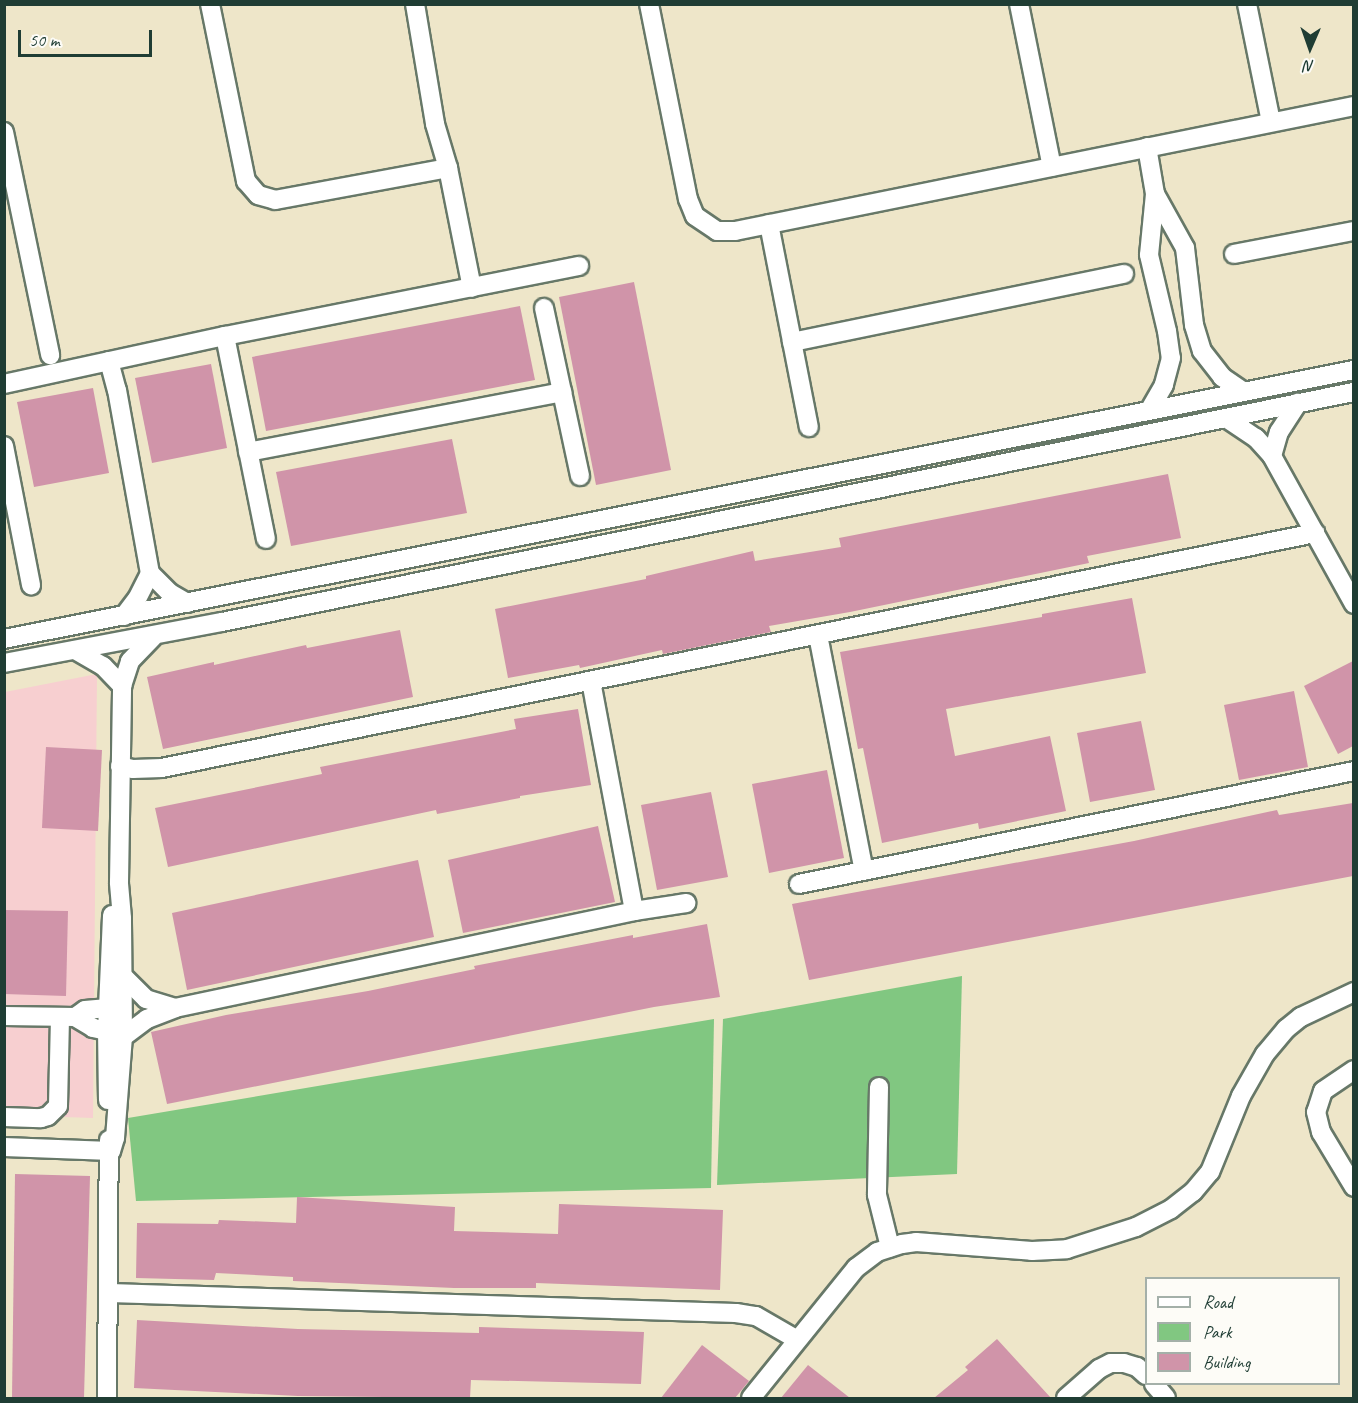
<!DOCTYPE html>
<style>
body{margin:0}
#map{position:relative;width:1358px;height:1403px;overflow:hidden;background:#eee6c9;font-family:Caveat,sans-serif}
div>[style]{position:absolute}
.built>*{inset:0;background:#f7cfd0}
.green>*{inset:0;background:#81c781}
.building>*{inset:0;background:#d094a9}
.roads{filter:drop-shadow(2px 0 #677868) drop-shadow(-2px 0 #677868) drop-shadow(0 2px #677868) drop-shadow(0 -2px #677868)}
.minor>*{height:18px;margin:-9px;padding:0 9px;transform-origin:9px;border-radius:9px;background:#fff}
span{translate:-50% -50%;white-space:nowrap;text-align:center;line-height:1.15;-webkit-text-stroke:4.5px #fdfcf7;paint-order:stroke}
.frame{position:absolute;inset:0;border:6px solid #1f3d34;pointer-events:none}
.legend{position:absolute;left:1145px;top:1277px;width:195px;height:108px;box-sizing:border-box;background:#fdfcf7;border:2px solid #a4b0a9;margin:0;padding:8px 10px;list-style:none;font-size:18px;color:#1f3d34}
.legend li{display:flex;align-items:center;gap:12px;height:30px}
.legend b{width:30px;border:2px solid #a4b0a9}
.north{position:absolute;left:1280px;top:18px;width:60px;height:60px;-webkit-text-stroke:4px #fdfcf7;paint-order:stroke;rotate:182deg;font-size:16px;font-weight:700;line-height:24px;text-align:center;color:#1f3d34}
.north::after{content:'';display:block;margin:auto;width:21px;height:27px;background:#1f3d34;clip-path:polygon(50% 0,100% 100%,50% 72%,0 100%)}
.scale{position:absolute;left:18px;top:30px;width:134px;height:27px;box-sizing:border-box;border:3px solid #1f3d34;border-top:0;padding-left:8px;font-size:18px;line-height:21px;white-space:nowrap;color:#1f3d34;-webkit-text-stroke:4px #fdfcf7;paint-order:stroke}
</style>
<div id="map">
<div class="built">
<div style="clip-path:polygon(97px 674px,93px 1118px,5px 1115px,5px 692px)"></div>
</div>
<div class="green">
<div style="clip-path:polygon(962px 976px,957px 1174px,717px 1185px,723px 1019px)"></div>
<div style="clip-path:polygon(714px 1019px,711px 1188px,136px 1201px,128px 1118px)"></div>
</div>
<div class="building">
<div style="clip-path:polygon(634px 282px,671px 470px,596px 485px,559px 297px)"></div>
<div style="clip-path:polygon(520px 306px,535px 380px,266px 431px,252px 357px)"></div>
<div style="clip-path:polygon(211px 364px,227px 448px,152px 463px,135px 378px)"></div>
<div style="clip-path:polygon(93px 388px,109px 473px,34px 487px,17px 402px)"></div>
<div style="clip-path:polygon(452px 439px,467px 513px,291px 546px,276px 472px)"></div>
<div style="clip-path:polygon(1168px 474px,1181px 538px,1087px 556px,1089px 563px,850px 612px,769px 626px,771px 632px,761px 634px,663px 654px,662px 650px,580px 668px,579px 665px,508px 678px,495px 609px,646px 579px,646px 576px,753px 551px,755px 561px,841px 547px,839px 538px)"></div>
<div style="clip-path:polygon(1132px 598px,1146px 673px,946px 709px,955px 756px,1050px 736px,1066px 811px,979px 829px,978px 823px,882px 843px,863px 748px,858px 749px,840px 652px,1042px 617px,1042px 614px)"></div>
<div style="clip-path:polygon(400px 630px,413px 697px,163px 749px,147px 677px,214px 662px,214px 665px,306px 645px,307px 648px)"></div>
<div style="clip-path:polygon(1353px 661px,1353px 746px,1338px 754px,1304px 686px)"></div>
<div style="clip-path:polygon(1294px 691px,1308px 767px,1239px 780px,1224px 705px)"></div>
<div style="clip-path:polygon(578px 709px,591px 785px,520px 796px,520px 798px,437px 814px,436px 810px,168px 867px,155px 808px,322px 774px,320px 767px,516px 729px,514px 719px)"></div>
<div style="clip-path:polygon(1141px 721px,1155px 790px,1090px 802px,1077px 733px)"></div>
<div style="clip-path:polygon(46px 747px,102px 750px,98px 831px,42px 828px)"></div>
<div style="clip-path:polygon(827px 770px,844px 858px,769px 873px,752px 784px)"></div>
<div style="clip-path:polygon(711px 792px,728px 877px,657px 890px,641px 805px)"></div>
<div style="clip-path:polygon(1353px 803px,1353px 876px,809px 980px,792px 904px,1134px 841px,1277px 810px,1279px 815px)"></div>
<div style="clip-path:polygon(598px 826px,615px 902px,463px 933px,448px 860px)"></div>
<div style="clip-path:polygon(418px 860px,434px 937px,187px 990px,172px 913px)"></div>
<div style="clip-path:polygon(4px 910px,68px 911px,66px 996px,4px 994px)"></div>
<div style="clip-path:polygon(707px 924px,720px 997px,654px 1007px,167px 1104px,151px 1032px,226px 1015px,368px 991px,475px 969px,474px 966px,633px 935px,633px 938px)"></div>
<div style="clip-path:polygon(15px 1174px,90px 1176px,84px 1398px,12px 1398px)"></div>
<div style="clip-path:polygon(297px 1197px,455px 1207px,454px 1231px,558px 1234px,559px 1204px,723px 1210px,720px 1290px,536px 1283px,536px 1288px,454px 1288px,293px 1281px,293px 1277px,216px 1273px,214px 1280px,136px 1278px,137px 1223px,218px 1224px,219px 1220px,296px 1223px)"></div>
<div style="clip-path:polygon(137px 1320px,298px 1329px,479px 1333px,479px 1327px,644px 1332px,641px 1384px,471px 1380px,470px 1398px,298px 1396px,134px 1388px)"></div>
<div style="clip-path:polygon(997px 1339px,1051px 1398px,934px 1398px,968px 1370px,965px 1367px)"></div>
<div style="clip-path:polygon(702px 1345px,749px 1381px,735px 1398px,661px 1398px)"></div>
<div style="clip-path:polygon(808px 1365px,850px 1398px,781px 1398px)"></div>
</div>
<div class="roads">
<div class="minor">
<div style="left:210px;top:4px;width:181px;rotate:78.5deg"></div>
<div style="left:246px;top:181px;width:18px;rotate:49deg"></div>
<div style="left:258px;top:195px;width:18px;rotate:16deg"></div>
<div style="left:275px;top:200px;width:176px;rotate:-10.5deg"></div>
<div style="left:415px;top:4px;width:122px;rotate:80.5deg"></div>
<div style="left:435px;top:124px;width:46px;rotate:73.5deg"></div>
<div style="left:448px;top:168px;width:122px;rotate:78.7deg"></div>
<div style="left:649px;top:4px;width:199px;rotate:78.7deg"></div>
<div style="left:688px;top:199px;width:18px;rotate:68deg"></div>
<div style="left:695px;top:216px;width:27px;rotate:34deg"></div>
<div style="left:717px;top:231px;width:18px"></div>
<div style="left:735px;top:231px;width:631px;rotate:-11.42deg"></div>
<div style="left:1019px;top:4px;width:166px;rotate:78.6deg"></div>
<div style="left:1247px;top:4px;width:120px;rotate:78.5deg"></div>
<div style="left:4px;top:132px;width:228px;rotate:78.3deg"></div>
<div style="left:1147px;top:147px;width:48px;rotate:80.3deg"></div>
<div style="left:1155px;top:194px;width:61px;rotate:95.6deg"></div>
<div style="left:1149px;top:255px;width:78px;rotate:76.7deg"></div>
<div style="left:1167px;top:331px;width:27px;rotate:82deg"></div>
<div style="left:1171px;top:358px;width:28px;rotate:105deg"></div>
<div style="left:1164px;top:385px;width:28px;rotate:120deg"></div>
<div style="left:1155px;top:194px;width:62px;rotate:60.9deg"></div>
<div style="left:1185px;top:248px;width:78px;rotate:83.3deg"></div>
<div style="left:1194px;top:325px;width:27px;rotate:73deg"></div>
<div style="left:1202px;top:351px;width:33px;rotate:52deg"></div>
<div style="left:1222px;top:377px;width:23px;rotate:34deg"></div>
<div style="left:769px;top:224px;width:207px;rotate:78.9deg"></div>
<div style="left:1234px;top:254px;width:122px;rotate:-10.9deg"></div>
<div style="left:544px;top:308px;width:172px;rotate:77.9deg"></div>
<div style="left:225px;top:336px;width:207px;rotate:78.6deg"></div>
<div style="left:792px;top:342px;width:339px;rotate:-11.6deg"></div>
<div style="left:109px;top:361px;width:30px;rotate:75deg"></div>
<div style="left:117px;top:390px;width:186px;rotate:79.8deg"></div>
<div style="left:150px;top:573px;width:28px;rotate:45deg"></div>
<div style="left:170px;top:593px;width:20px;rotate:30deg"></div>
<div style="left:4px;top:384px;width:226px;rotate:-12.3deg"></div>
<div style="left:225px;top:336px;width:361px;rotate:-11.2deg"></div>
<div style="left:1226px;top:418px;width:36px;rotate:34deg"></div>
<div style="left:1256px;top:438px;width:24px;rotate:48deg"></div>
<div style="left:1272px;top:456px;width:169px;rotate:61deg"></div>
<div style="left:4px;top:446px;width:142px;rotate:79deg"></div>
<div style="left:248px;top:452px;width:320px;rotate:-10.8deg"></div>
<div style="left:1272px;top:456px;width:25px;rotate:-74deg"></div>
<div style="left:1279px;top:432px;width:35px;rotate:-57deg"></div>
<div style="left:124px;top:616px;width:21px;rotate:-53deg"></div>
<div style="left:137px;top:599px;width:29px;rotate:-63deg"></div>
<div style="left:818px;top:635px;width:240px;rotate:79deg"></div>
<div style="left:4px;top:639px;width:1377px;rotate:-11.27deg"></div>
<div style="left:75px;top:650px;width:32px;rotate:30deg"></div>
<div style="left:103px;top:666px;width:28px;rotate:46deg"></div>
<div style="left:4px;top:663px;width:222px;rotate:-10.7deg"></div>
<div style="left:222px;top:622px;width:1155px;rotate:-11.49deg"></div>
<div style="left:591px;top:681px;width:234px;rotate:79.4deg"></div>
<div style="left:120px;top:766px;width:13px;rotate:13deg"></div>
<div style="left:133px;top:769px;width:29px;rotate:-2deg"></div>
<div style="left:162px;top:768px;width:1177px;rotate:-11.52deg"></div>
<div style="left:799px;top:884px;width:566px;rotate:-11.51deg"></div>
<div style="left:124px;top:977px;width:31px;rotate:45deg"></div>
<div style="left:146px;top:999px;width:30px;rotate:17deg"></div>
<div style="left:4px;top:1016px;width:71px;rotate:0.8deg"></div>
<div style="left:75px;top:1017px;width:12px;rotate:-35deg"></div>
<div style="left:85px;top:1010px;width:23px;rotate:-5deg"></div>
<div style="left:75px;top:1017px;width:21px;rotate:31deg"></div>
<div style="left:93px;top:1028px;width:14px;rotate:12deg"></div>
<div style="left:123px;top:1037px;width:30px;rotate:-37deg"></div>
<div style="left:147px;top:1019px;width:30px;rotate:-21deg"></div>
<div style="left:175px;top:1008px;width:469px;rotate:-11.9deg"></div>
<div style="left:634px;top:911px;width:53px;rotate:-8.7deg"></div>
<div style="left:1354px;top:1070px;width:37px;rotate:146deg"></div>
<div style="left:1323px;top:1091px;width:22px;rotate:108deg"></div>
<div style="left:1316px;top:1112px;width:21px;rotate:76deg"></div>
<div style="left:1321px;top:1132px;width:64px;rotate:59deg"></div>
<div style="left:879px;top:1087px;width:108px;rotate:91.1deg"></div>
<div style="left:877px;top:1195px;width:54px;rotate:76deg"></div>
<div style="left:108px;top:1100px;width:69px;rotate:-90.8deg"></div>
<div style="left:107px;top:1031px;width:116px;rotate:-87.5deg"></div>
<div style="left:4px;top:1117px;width:37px;rotate:2deg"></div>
<div style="left:41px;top:1118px;width:7px;rotate:-16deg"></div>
<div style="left:48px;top:1116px;width:14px;rotate:-45deg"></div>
<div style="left:58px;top:1106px;width:89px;rotate:-88.7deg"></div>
<div style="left:4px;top:1147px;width:107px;rotate:2.1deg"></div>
<div style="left:111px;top:1151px;width:14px;rotate:-73deg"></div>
<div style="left:115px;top:1138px;width:101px;rotate:-85.5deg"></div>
<div style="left:123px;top:1037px;width:119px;rotate:-90.5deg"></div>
<div style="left:122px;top:918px;width:36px;rotate:-95deg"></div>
<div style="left:119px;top:882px;width:196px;rotate:-89.1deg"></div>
<div style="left:122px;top:686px;width:26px;rotate:-72deg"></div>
<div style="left:130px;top:661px;width:33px;rotate:-46deg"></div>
<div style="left:110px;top:1293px;width:626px;rotate:1.83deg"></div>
<div style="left:736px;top:1313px;width:20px;rotate:9deg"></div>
<div style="left:756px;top:1316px;width:46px;rotate:29.9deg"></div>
<div style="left:1154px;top:1384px;width:18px;rotate:49deg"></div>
<div style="left:107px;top:1398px;width:258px;rotate:-89.6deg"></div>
<div style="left:751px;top:1398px;width:167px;rotate:-51.1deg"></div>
<div style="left:856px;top:1268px;width:26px;rotate:-37deg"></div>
<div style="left:877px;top:1252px;width:26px;rotate:-18deg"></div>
<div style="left:902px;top:1244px;width:14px;rotate:-8deg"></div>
<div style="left:916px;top:1242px;width:116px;rotate:4.4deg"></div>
<div style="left:1032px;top:1251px;width:35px;rotate:-3deg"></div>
<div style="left:1067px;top:1249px;width:72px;rotate:-17.7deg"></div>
<div style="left:1136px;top:1227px;width:39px;rotate:-27deg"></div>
<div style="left:1171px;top:1209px;width:28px;rotate:-38deg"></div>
<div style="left:1193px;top:1192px;width:26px;rotate:-50deg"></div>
<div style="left:1210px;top:1172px;width:82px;rotate:-67.8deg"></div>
<div style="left:1241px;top:1096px;width:48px;rotate:-60.3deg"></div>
<div style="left:1265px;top:1054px;width:33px;rotate:-50deg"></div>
<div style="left:1286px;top:1029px;width:19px;rotate:-39deg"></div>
<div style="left:1301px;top:1017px;width:59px;rotate:-25.3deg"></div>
<div style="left:1066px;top:1398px;width:44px;rotate:-41.3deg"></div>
<div style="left:1099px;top:1369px;width:13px;rotate:-27deg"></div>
<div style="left:1111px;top:1363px;width:13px"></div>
<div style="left:1124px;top:1363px;width:14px;rotate:17deg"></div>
<div style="left:1137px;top:1367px;width:12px;rotate:42deg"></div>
</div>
</div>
<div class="frame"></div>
<ul class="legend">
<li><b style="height:8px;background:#fff"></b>Road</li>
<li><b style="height:16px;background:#81c781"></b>Park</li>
<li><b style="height:16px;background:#d094a9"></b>Building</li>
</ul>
<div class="north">N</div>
<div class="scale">50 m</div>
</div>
